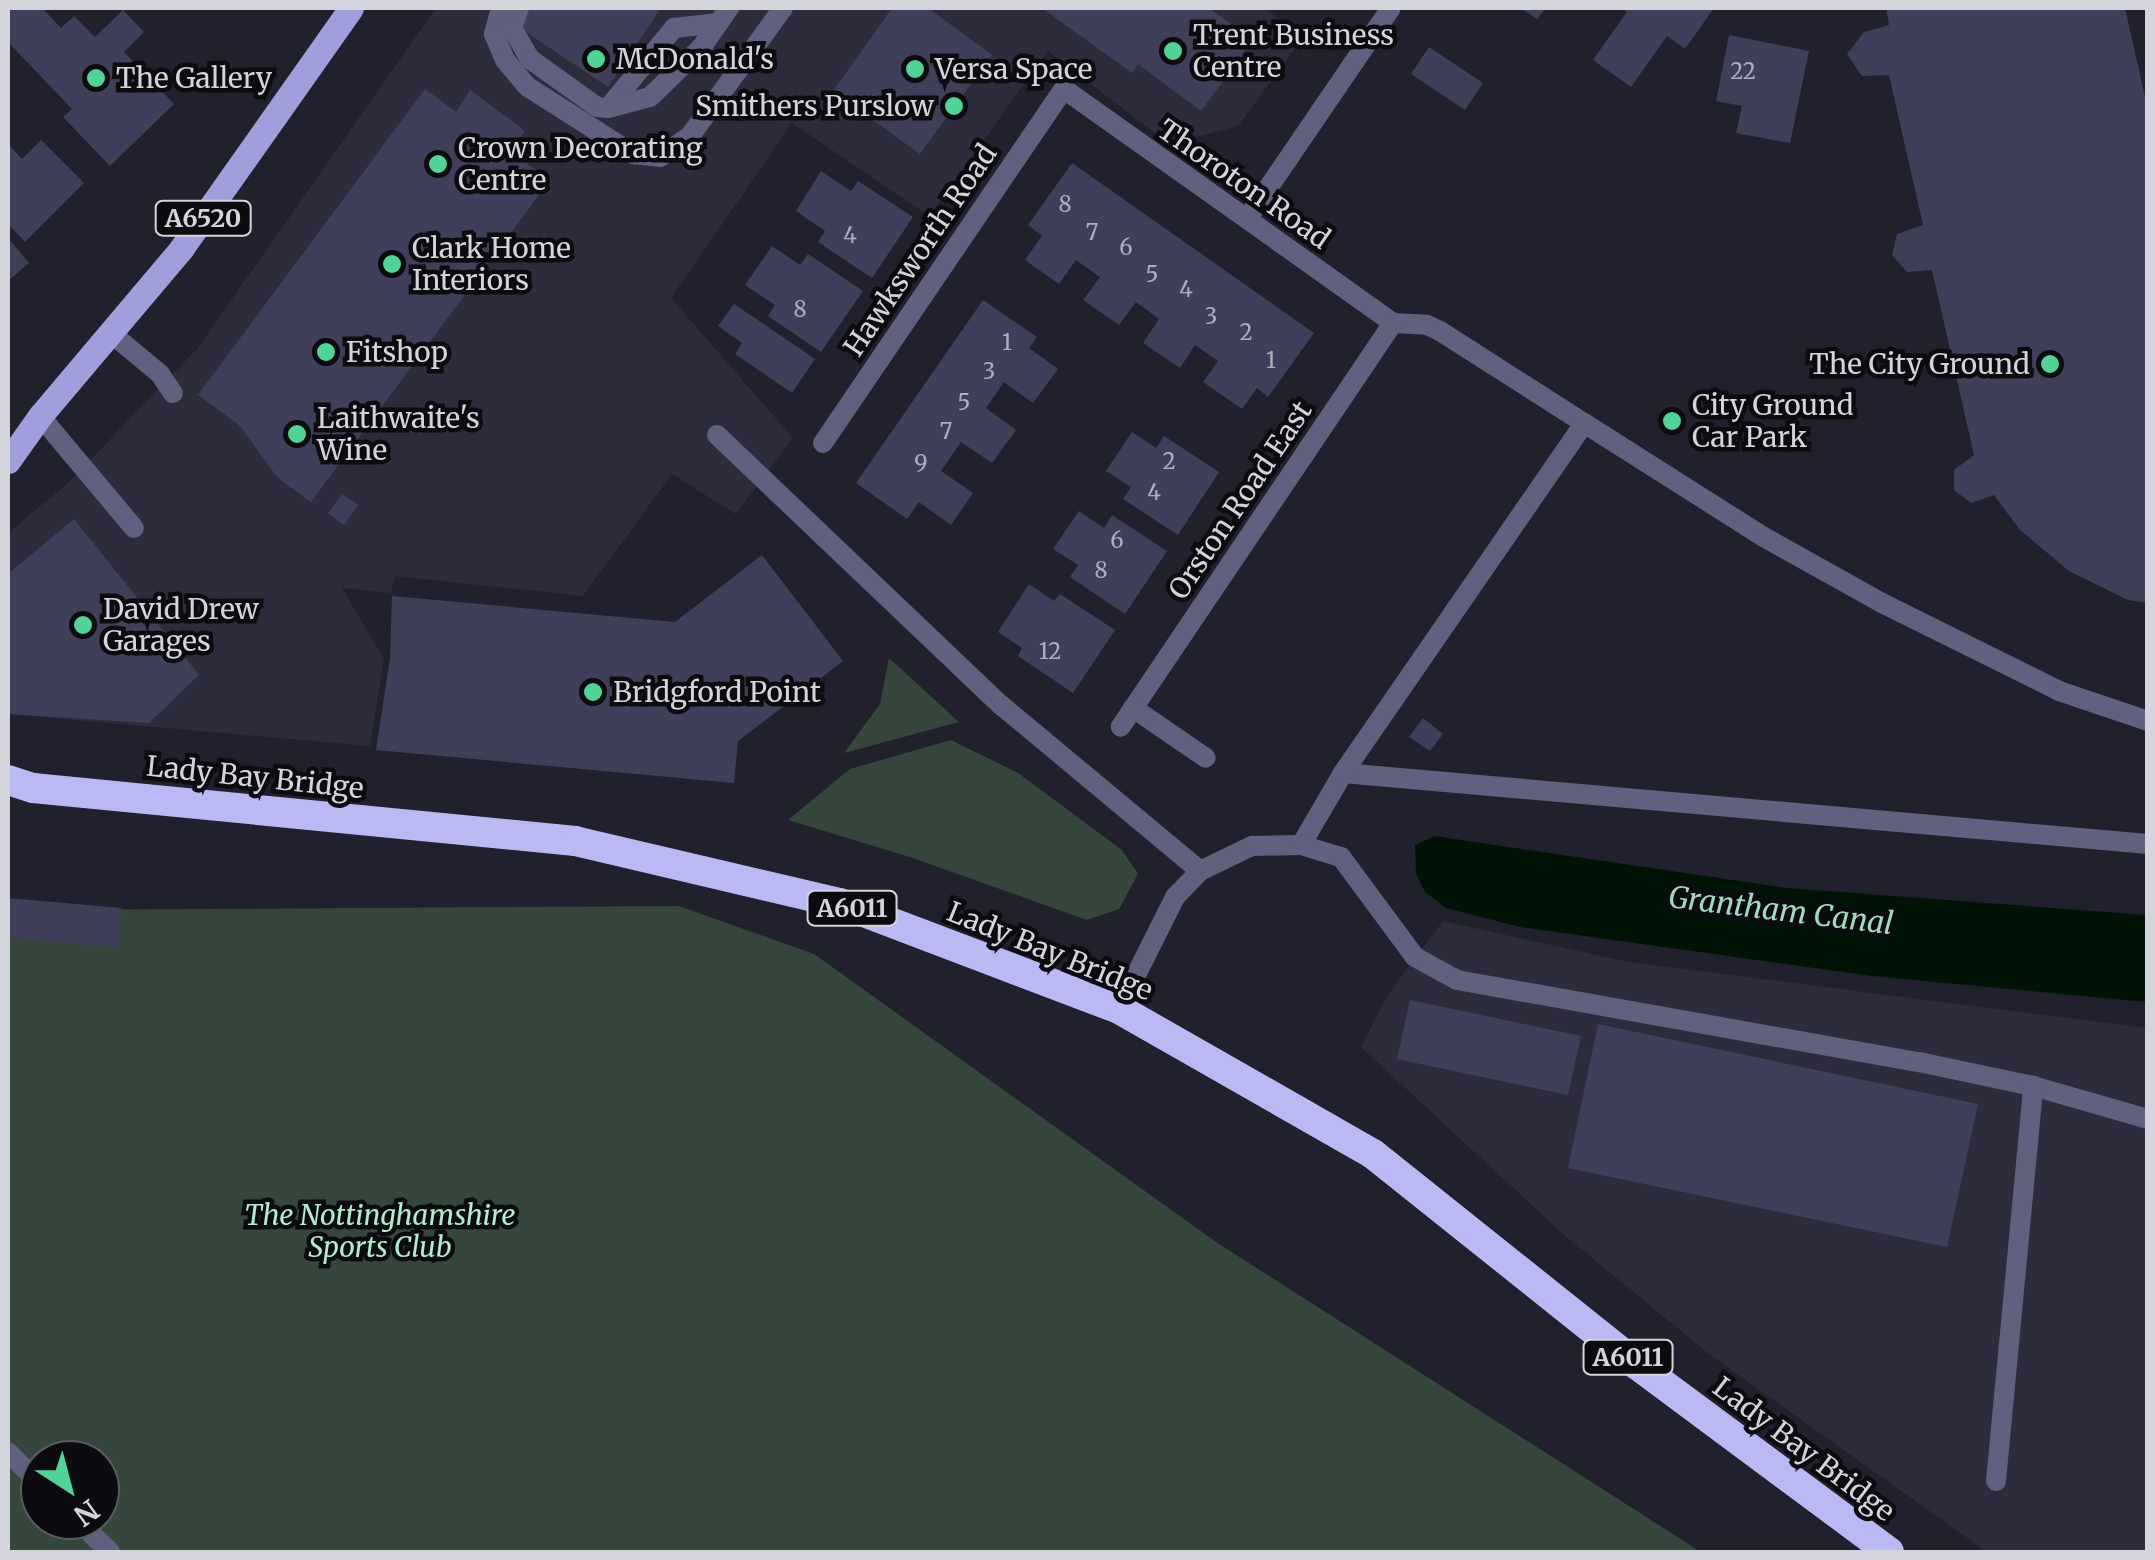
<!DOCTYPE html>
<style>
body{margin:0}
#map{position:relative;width:2155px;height:1560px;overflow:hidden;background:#21202d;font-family:Merriweather,serif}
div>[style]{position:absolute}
.built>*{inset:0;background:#2c2c3d}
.green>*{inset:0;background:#35473d}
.water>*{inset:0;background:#001307}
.building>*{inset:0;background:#403f59}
.lane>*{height:20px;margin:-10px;padding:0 10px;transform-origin:10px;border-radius:10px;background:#61607e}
.street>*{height:20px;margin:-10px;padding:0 10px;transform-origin:10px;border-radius:10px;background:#61607e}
.primary>*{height:25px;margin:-12.5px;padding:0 12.5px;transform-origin:12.5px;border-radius:12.5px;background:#a19edc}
.highway>*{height:30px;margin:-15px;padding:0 15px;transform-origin:15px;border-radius:15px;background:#bbb9f4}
.dots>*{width:28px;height:28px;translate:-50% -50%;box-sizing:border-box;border:5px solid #0b0b10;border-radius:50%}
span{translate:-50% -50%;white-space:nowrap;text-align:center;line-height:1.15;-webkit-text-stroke:9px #0b0b10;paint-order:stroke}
.number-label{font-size:22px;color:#afafbb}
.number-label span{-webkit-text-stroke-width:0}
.shield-label span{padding:2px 8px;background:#0b0b10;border:2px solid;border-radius:8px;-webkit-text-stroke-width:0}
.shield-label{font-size:25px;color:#d4d4dc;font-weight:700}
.poi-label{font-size:28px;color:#d4d4dc}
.left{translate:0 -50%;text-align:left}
.right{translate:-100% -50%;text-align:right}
.street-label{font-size:28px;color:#d4d4dc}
.park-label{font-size:28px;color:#b1eccb;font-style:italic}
.water-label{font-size:30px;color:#a2dbbb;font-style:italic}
.frame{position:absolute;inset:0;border:10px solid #d4d4dc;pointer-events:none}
.north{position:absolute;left:20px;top:1440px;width:100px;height:100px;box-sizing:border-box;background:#0b0b10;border:2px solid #5b5b62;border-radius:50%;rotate:144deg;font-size:28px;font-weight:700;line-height:40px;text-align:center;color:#d4d4dc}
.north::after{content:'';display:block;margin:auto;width:35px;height:45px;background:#51d397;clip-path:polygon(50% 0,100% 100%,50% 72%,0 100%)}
</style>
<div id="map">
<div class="built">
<div style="clip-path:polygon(436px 8px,1264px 8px,1304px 36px,1238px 126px,1169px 144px,1048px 51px,929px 216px,792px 123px,671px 298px,793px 438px,736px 514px,672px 474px,583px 596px,395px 576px,391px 593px,342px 588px,384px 659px,370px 746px,8px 714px,8px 533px,68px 483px,197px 349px)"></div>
<div style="clip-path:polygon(1443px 921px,1628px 962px,2147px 1028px,2147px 1552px,1987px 1552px,1709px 1354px,1563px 1234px,1361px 1047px,1387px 996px)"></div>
</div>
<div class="green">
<div style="clip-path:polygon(889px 658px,959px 722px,844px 753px,880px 704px)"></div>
<div style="clip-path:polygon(951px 740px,1018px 773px,1122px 850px,1138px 874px,1119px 909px,1087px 920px,910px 857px,788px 820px,850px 769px)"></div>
<div style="clip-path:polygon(evenodd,8px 906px,39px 910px,679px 906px,814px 954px,1216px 1242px,1701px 1552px,8px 1552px,8px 906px,40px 1460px,100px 1460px,100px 1520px,40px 1520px,40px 1460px)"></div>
</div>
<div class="water">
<div style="clip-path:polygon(1434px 836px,1787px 888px,2147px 915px,2147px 1002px,1872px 976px,1520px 927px,1446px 908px,1425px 892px,1416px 874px,1415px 845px)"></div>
</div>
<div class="building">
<div style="clip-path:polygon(8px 8px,42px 8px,61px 28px,74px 16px,95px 37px,123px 10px,144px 32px,124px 52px,174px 104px,110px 166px,63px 117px,72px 109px,8px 42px)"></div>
<div style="clip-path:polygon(529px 8px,661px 8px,608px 87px,523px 30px,522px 18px)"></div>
<div style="clip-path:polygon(892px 8px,928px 8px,992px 55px,920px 154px,833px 91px)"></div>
<div style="clip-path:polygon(1042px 8px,1209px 8px,1253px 40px,1201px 111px,1138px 64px,1132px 73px)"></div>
<div style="clip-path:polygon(1520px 8px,1546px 8px,1537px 19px)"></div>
<div style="clip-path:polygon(1621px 8px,1714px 8px,1685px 49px,1667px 36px,1631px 87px,1593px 60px,1627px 12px)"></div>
<div style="clip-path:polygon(1886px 8px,2125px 8px,2148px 110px,2148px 603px,2128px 600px,2069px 571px,2020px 530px,1994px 495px,1971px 503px,1954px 490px,1954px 470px,1974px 455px,1932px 270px,1907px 272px,1892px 255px,1897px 234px,1923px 225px,1889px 75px,1862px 76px,1847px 54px,1864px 32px,1889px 25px)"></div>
<div style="clip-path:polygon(1729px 35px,1809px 51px,1790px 143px,1736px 133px,1742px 106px,1716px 101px)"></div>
<div style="clip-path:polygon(1429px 47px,1483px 83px,1465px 110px,1411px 74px)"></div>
<div style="clip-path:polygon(425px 89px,456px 112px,470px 90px,525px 131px,510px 151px,550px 180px,311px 502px,278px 478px,239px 425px,198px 395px)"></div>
<div style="clip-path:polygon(41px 140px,84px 183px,25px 242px,8px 224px,8px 144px,22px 159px)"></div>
<div style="clip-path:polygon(1072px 163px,1314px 333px,1268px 397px,1257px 388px,1242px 409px,1203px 382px,1218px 361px,1195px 345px,1180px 368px,1143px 343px,1159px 319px,1136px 302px,1119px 325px,1083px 300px,1100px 277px,1076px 260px,1059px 284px,1025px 260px,1042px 236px,1028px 225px)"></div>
<div style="clip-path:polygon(821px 171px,851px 191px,858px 181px,913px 217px,872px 278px,818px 242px,825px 231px,796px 211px)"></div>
<div style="clip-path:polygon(8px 238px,29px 263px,8px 281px)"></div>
<div style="clip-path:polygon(772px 246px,800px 265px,808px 254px,863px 291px,821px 352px,768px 316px,775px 305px,745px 285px)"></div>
<div style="clip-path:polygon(983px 300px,1037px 337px,1029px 348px,1058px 369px,1033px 403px,1004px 382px,986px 408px,1016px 430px,992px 463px,961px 442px,941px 471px,973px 493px,951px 525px,919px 502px,907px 519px,856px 483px)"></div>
<div style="clip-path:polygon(734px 304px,815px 359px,792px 393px,735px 354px,742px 343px,718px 326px)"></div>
<div style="clip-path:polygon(1132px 432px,1156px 448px,1164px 436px,1219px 472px,1178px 535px,1123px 499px,1131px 487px,1106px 471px)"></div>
<div style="clip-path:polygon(342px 494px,358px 505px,344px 525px,328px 513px)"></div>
<div style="clip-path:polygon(1079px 511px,1104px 528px,1112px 515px,1167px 551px,1125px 614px,1070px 577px,1078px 565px,1053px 549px)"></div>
<div style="clip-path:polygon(74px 519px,199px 675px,149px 723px,8px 714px,8px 574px)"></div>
<div style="clip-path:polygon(762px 555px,843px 661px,738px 741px,734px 783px,376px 750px,390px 658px,392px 596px,675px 622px)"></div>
<div style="clip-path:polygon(1029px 584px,1054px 601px,1060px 594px,1115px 630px,1073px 693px,1018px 656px,1022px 648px,998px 632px)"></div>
<div style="clip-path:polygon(1423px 718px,1443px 734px,1430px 751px,1409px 737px)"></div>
<div style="clip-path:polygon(8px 898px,121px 908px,118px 947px,8px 938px)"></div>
<div style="clip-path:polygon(1410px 1000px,1581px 1036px,1568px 1095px,1397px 1059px)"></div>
<div style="clip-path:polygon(1598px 1024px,1978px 1104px,1947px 1247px,1568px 1168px)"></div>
</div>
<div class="lane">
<div style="left:501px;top:8px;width:27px;rotate:105deg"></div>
<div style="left:494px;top:34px;width:28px;rotate:67deg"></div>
<div style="left:505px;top:60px;width:35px;rotate:50deg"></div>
<div style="left:528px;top:87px;width:125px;rotate:32.5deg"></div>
<div style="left:633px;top:154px;width:27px;rotate:6deg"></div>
<div style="left:660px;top:157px;width:37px;rotate:-35deg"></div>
<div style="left:690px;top:136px;width:158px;rotate:-54deg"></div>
<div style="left:519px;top:8px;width:21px;rotate:109deg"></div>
<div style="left:512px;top:28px;width:36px;rotate:60deg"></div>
<div style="left:530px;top:59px;width:82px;rotate:35.6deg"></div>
<div style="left:597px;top:107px;width:11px;rotate:5deg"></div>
<div style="left:608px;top:108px;width:104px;rotate:-50.5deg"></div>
<div style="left:674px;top:28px;width:45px;rotate:-6.3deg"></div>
<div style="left:608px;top:108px;width:43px;rotate:-14.7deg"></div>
<div style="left:650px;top:97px;width:71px;rotate:-43.9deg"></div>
<div style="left:701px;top:48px;width:49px;rotate:-55deg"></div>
<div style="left:1393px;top:323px;width:34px;rotate:3deg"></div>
<div style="left:1427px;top:325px;width:14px;rotate:25deg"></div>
<div style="left:1440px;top:331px;width:171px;rotate:32.6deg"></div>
<div style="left:112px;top:334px;width:62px;rotate:39.8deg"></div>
<div style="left:160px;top:374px;width:23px;rotate:56deg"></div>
<div style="left:40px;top:416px;width:146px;rotate:50deg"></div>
<div style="left:1343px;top:773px;width:808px;rotate:5.04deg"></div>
<div style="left:1301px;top:845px;width:83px;rotate:-59.7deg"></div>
<div style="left:1343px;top:773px;width:425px;rotate:-55.4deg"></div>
<div style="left:1584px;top:423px;width:211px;rotate:32.4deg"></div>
<div style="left:1762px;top:536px;width:137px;rotate:29.2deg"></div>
<div style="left:1882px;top:603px;width:198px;rotate:26.4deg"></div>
<div style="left:2059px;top:691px;width:94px;rotate:18.6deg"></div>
<div style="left:1415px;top:957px;width:48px;rotate:28.7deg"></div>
<div style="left:1457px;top:980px;width:469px;rotate:10.1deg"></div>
<div style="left:1919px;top:1062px;width:116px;rotate:11.9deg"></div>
<div style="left:2033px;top:1086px;width:120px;rotate:16deg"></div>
<div style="left:8px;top:1452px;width:45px;rotate:45deg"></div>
<div style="left:1996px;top:1481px;width:397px;rotate:-84.6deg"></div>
<div style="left:77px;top:1520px;width:46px;rotate:44.1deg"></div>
</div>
<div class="street">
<div style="left:1247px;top:219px;width:255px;rotate:-55.7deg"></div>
<div style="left:717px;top:435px;width:392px;rotate:43.6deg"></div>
<div style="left:1001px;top:705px;width:259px;rotate:39.8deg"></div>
<div style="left:823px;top:443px;width:428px;rotate:-55.8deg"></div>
<div style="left:1064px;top:89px;width:404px;rotate:35.4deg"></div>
<div style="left:1393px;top:323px;width:487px;rotate:124deg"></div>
<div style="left:1133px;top:708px;width:88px;rotate:34.4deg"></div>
<div style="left:1119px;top:1009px;width:125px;rotate:-63.4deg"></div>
<div style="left:1175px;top:897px;width:36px;rotate:-46deg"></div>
<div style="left:1200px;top:871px;width:58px;rotate:-25.7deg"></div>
<div style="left:1252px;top:846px;width:49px;rotate:-1.2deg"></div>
<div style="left:1301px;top:845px;width:42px;rotate:16.7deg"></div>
<div style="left:1341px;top:857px;width:124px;rotate:53.5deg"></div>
</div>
<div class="primary">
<div style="left:8px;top:461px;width:55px;rotate:-54.6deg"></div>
<div style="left:40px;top:416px;width:219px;rotate:-49.8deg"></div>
<div style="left:181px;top:249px;width:295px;rotate:-54.8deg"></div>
</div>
<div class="highway">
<div style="left:8px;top:780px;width:26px;rotate:18deg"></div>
<div style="left:33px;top:788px;width:545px;rotate:5.58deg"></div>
<div style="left:575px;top:841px;width:272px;rotate:13.2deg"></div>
<div style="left:840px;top:903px;width:298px;rotate:20.8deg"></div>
<div style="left:1119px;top:1009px;width:292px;rotate:29.7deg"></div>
<div style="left:1373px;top:1154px;width:337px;rotate:38.6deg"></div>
<div style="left:1636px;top:1364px;width:315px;rotate:36.6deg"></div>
</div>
<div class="dots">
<div style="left:1173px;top:51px;background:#51d397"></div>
<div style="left:596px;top:59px;background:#51d397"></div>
<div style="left:915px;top:69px;background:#51d397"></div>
<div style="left:96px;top:78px;background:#51d397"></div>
<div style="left:954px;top:106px;background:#51d397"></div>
<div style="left:438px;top:164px;background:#51d397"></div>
<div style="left:392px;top:264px;background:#51d397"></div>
<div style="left:326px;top:352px;background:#51d397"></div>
<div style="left:2050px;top:364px;background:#51d397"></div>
<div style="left:1672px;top:421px;background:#51d397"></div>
<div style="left:297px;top:434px;background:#51d397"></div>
<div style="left:83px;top:625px;background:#51d397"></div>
<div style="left:593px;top:692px;background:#51d397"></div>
</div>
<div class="number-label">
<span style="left:1743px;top:72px">22</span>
<span style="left:1065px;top:205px">8</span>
<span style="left:1092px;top:233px">7</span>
<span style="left:850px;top:236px">4</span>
<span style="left:1126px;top:248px">6</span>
<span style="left:1152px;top:275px">5</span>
<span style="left:1186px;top:290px">4</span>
<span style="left:800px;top:310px">8</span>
<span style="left:1211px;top:317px">3</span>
<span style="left:1246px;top:333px">2</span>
<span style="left:1007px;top:343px">1</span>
<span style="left:1271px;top:361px">1</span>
<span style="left:989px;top:372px">3</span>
<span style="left:964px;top:403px">5</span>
<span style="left:946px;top:432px">7</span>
<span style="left:1169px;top:462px">2</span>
<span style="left:921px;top:464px">9</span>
<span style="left:1154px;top:493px">4</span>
<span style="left:1117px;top:541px">6</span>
<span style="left:1101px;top:571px">8</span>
<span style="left:1050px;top:652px">12</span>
</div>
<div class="shield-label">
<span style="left:203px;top:218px">A6520</span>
<span style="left:852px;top:908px">A6011</span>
<span style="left:1628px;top:1357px">A6011</span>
</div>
<div class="poi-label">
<span class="left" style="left:1193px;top:51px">Trent Business<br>Centre</span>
<span class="left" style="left:616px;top:59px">McDonald's</span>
<span class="left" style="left:935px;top:69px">Versa Space</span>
<span class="left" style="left:116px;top:78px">The Gallery</span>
<span class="right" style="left:934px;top:106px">Smithers Purslow</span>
<span class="left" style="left:458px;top:164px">Crown Decorating<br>Centre</span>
<span class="left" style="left:412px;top:264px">Clark Home<br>Interiors</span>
<span class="left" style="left:346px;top:352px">Fitshop</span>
<span class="right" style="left:2030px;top:364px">The City Ground</span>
<span class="left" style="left:1692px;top:421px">City Ground<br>Car Park</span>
<span class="left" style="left:317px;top:434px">Laithwaite's<br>Wine</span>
<span class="left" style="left:103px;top:625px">David Drew<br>Garages</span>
<span class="left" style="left:613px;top:692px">Bridgford Point</span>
</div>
<div class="street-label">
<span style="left:1244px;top:184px;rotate:35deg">Thoroton Road</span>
<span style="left:920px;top:250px;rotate:-56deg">Hawksworth Road</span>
<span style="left:1240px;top:500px;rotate:-56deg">Orston Road East</span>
<span style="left:255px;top:777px;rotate:6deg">Lady Bay Bridge</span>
<span style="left:1050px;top:951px;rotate:22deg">Lady Bay Bridge</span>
<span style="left:1804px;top:1449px;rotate:37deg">Lady Bay Bridge</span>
</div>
<div class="park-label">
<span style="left:380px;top:1231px">The Nottinghamshire<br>Sports Club</span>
</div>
<div class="water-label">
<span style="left:1781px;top:910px;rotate:7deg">Grantham Canal</span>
</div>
<div class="frame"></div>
<div class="north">N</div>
</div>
